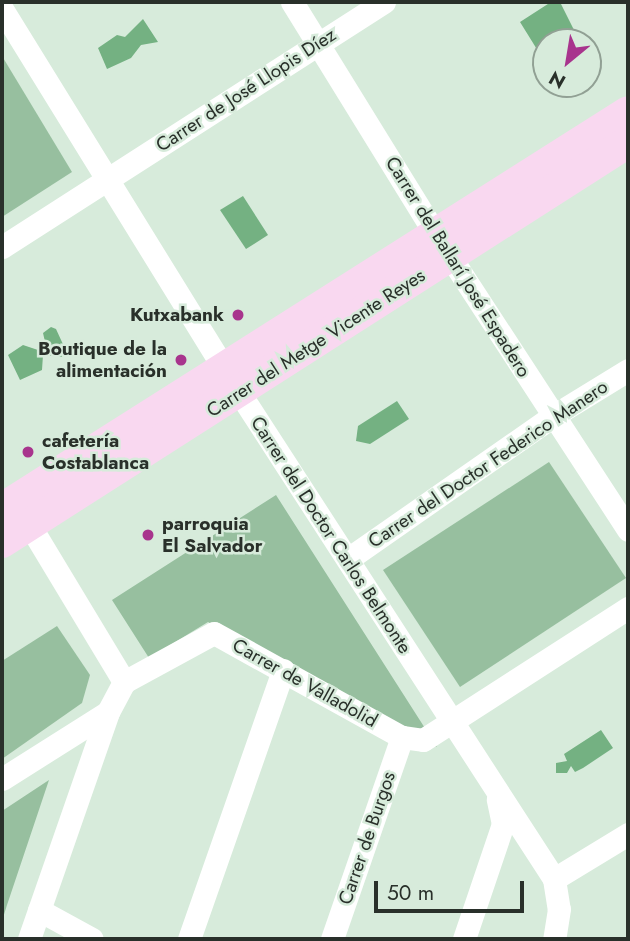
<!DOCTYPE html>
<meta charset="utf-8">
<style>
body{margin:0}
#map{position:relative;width:630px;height:941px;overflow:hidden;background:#d7ebdb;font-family:Jost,sans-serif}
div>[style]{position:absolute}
.green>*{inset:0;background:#97bf9f}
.water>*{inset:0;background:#74b182}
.street>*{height:23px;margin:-11.5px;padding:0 11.5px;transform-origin:11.5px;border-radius:11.5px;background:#fff}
.secondary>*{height:32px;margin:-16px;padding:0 16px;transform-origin:16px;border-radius:16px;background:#f9d8f0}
.dots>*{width:19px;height:19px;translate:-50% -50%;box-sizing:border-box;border:4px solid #d7ebdb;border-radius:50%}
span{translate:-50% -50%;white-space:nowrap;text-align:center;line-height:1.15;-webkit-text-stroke:5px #d7ebdb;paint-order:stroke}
.street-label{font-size:19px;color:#29302a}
.poi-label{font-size:19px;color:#29302a;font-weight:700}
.right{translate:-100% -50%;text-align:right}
.left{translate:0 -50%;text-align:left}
.frame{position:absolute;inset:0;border:4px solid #29302a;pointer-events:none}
.north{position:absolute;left:532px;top:28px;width:70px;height:70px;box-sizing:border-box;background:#d7ebdb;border:2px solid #91a094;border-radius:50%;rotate:210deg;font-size:19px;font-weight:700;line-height:28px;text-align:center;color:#29302a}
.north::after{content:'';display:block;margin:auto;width:24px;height:32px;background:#a8348d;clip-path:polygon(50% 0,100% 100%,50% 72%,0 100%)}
.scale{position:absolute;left:374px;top:881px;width:150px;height:32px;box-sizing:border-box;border:4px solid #29302a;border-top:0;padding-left:9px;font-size:21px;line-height:24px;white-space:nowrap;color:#29302a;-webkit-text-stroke:5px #d7ebdb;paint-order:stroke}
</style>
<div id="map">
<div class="green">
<div style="clip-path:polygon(2px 56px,72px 172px,2px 217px)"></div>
<div style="clip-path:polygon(549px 462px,626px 578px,460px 687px,383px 570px)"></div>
<div style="clip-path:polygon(276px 495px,437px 747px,208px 622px,149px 658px,112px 600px)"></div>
<div style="clip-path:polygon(57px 626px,90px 675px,82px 703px,2px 759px,2px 661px)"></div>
<div style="clip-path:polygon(49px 780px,7px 905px,2px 921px,2px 811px)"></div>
</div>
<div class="water">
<div style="clip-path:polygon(551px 2px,560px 2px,576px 34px,570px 42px,546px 42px,538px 51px,520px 22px)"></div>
<div style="clip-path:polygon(143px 19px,158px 42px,141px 45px,131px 58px,107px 69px,98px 48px,117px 35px,125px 37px)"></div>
<div style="clip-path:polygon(243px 196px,268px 235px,246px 249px,220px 210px)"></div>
<div style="clip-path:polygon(51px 327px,56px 329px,67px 353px,61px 357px,43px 355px,42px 370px,20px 380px,8px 355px,23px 345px,38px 350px,46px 346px,43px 333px)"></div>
<div style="clip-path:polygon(397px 401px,409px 419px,370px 444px,356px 441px,358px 426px)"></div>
<div style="clip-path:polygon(601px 730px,613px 748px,583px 768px,575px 772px,571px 766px,567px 773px,556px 773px,556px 763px,567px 761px,564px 754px)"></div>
</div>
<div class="street">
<div style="left:292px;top:2px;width:274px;rotate:58.3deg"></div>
<div style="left:436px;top:235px;width:352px;rotate:56.9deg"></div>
<div style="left:2px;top:9px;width:423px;rotate:58.3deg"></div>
<div style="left:224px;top:369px;width:607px;rotate:57.09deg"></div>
<div style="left:554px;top:879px;width:30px;rotate:81deg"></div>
<div style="left:559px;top:909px;width:30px;rotate:99deg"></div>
<div style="left:2px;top:247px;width:454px;rotate:-32.7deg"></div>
<div style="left:21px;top:511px;width:200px;rotate:58.9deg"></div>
<div style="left:348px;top:559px;width:250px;rotate:-34.9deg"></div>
<div style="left:553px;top:416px;width:88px;rotate:-31.5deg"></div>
<div style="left:124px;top:682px;width:102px;rotate:-28.6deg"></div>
<div style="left:214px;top:633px;width:215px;rotate:29deg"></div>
<div style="left:402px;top:737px;width:21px;rotate:8deg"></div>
<div style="left:423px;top:740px;width:244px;rotate:-32.8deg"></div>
<div style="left:2px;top:779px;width:125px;rotate:-32.3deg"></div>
<div style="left:554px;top:879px;width:87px;rotate:-31.3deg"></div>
<div style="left:39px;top:910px;width:60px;rotate:28.7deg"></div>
<div style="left:29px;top:939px;width:240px;rotate:-70.8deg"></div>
<div style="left:108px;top:712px;width:34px;rotate:-62deg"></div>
<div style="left:189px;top:939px;width:285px;rotate:-70.7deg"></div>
<div style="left:332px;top:939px;width:214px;rotate:-70.9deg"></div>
<div style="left:464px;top:939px;width:121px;rotate:-71.3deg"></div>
<div style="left:503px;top:824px;width:25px;rotate:-102deg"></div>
</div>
<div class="secondary">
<div style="left:2px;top:509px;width:741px;rotate:-32.38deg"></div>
<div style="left:2px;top:542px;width:743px;rotate:-32.58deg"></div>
</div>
<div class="dots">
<div style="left:238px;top:315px;background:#a8348d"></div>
<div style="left:181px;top:360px;background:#a8348d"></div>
<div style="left:28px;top:452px;background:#a8348d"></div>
<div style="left:148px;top:535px;background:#a8348d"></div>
</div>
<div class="street-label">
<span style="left:246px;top:90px;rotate:-33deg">Carrer de José Llopis Díez</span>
<span style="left:458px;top:267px;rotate:58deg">Carrer del Ballarí José Espadero</span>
<span style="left:316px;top:343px;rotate:-33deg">Carrer del Metge Vicente Reyes</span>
<span style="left:488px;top:464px;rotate:-34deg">Carrer del Doctor Federico Manero</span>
<span style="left:331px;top:535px;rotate:57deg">Carrer del Doctor Carlos Belmonte</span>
<span style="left:305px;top:683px;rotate:29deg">Carrer de Valladolid</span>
<span style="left:367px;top:838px;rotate:-71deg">Carrer de Burgos</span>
</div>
<div class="poi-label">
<span class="right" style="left:224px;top:315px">Kutxabank</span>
<span class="right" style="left:167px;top:360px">Boutique de la<br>alimentación</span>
<span class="left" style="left:42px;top:452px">cafetería<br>Costablanca</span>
<span class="left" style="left:162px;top:535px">parroquia<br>El Salvador</span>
</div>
<div class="frame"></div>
<div class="north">N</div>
<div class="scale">50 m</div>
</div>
